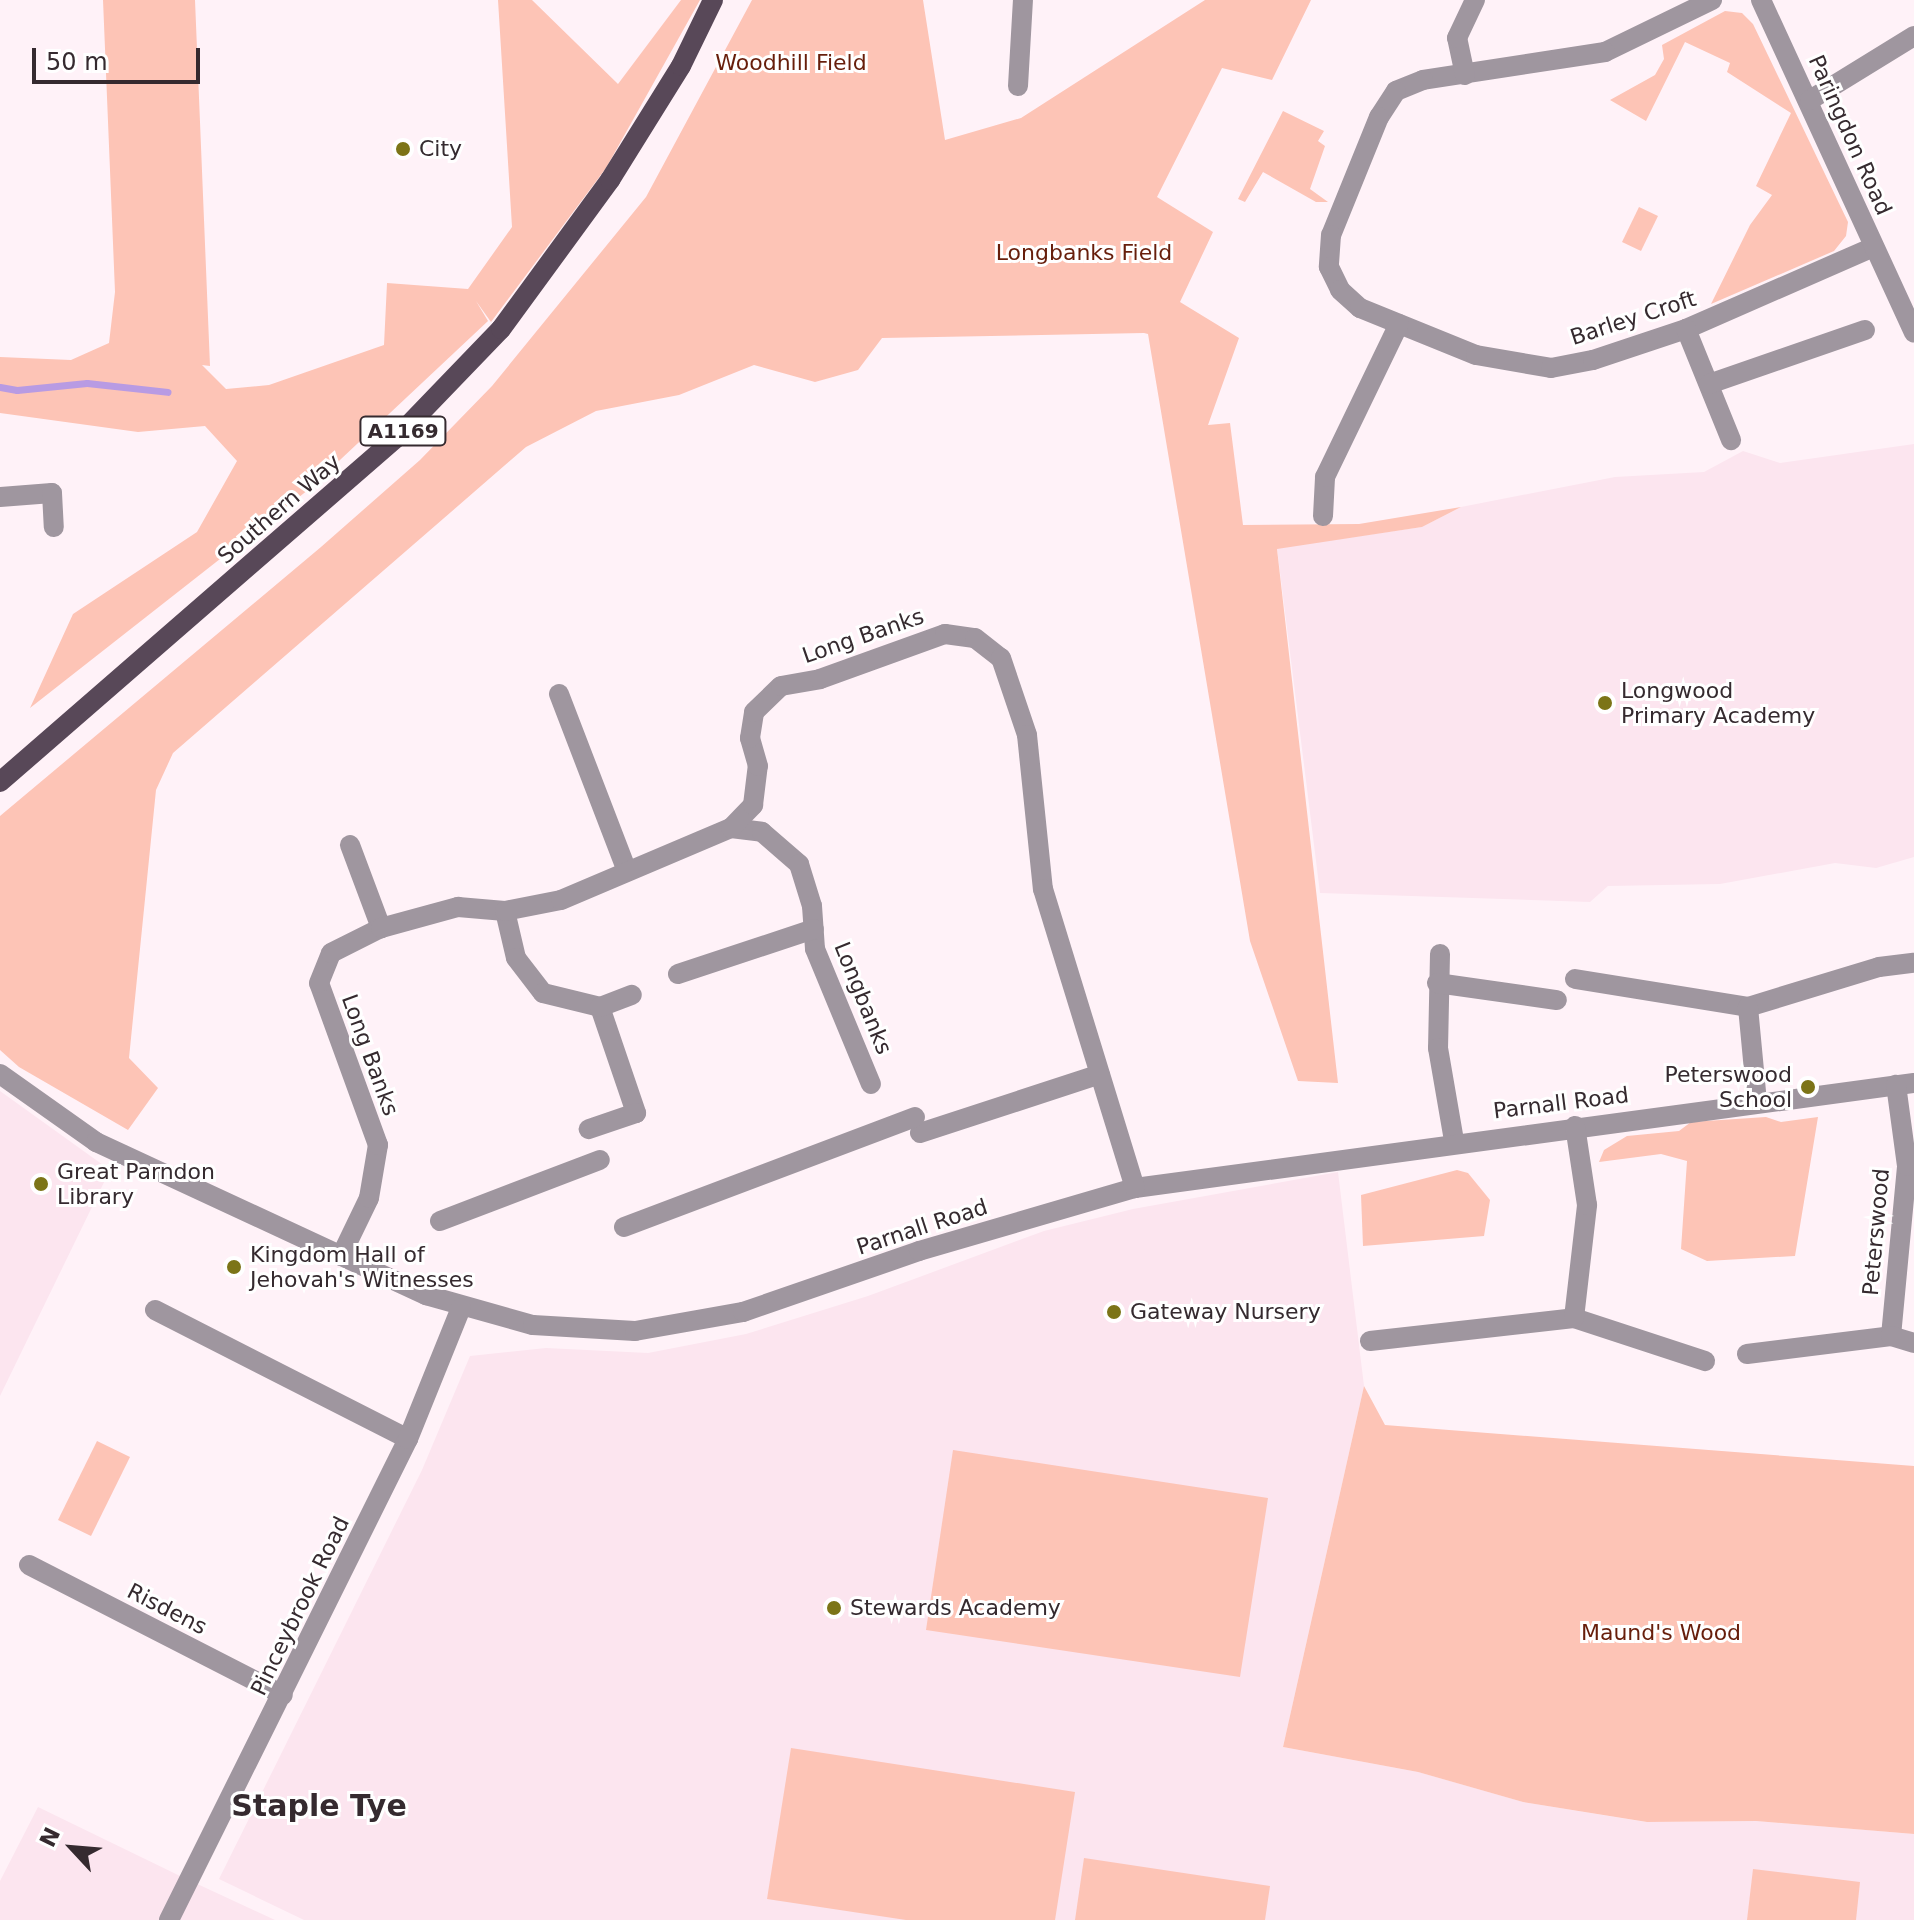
<!DOCTYPE html>
<style>
body{margin:0}
#map{position:relative;width:1914px;height:1920px;overflow:hidden;background:#fff2f8;font-family:"DejaVu Sans",sans-serif}
div>[style]{position:absolute}
.built>*{inset:0;background:#fce5ef}
.green>*{inset:0;background:#fdc4b6}
.stream>*{height:7px;margin:-3.5px;padding:0 3.5px;transform-origin:3.5px;border-radius:3.5px;background:#b89be3}
.pedestrian>*{height:20px;margin:-10px;padding:0 10px;transform-origin:10px;border-radius:10px;background:#9f969f}
.minor>*{height:20px;margin:-10px;padding:0 10px;transform-origin:10px;border-radius:10px;background:#9f969f}
.primary>*{height:20px;margin:-10px;padding:0 10px;transform-origin:10px;border-radius:10px;background:#584858}
.dots>*{width:22px;height:22px;translate:-50% -50%;box-sizing:border-box;border:4px solid #fff;border-radius:50%}
span{translate:-50% -50%;white-space:nowrap;text-align:center;line-height:1.15;-webkit-text-stroke:6px #fff;paint-order:stroke}
.shield-label span{padding:2px 6px;background:#fff;border:2px solid;border-radius:6px;-webkit-text-stroke-width:0}
.shield-label{font-size:20px;color:#352a2f;font-weight:700}
.park-label{font-size:22px;color:#671e0b}
.street-label{font-size:22px;color:#352a2f}
.poi-label{font-size:22px;color:#352a2f}
.left{translate:0 -50%;text-align:left}
.right{translate:-100% -50%;text-align:right}
.district-label{font-size:30px;color:#352a2f;font-weight:700}
.north{position:absolute;left:32px;top:1808px;width:80px;height:80px;-webkit-text-stroke:6px #fff;paint-order:stroke;rotate:296deg;font-size:22px;font-weight:700;line-height:32px;text-align:center;color:#352a2f}
.north::after{content:'';display:block;margin:auto;width:28px;height:36px;background:#352a2f;clip-path:polygon(50% 0,100% 100%,50% 72%,0 100%)}
.scale{position:absolute;left:32px;top:48px;width:168px;height:36px;box-sizing:border-box;border:4px solid #352a2f;border-top:0;padding-left:10px;font-size:24px;line-height:28px;white-space:nowrap;color:#352a2f;-webkit-text-stroke:6px #fff;paint-order:stroke}
</style>
<div id="map">
<div class="built">
<div style="clip-path:polygon(1914px 444px,1914px 857px,1876px 868px,1835px 863px,1720px 884px,1608px 886px,1590px 902px,1320px 893px,1277px 548px,1422px 527px,1461px 507px,1615px 477px,1704px 472px,1743px 451px,1780px 463px)"></div>
<div style="clip-path:polygon(0 1091px,110px 1170px,0 1396px)"></div>
<div style="clip-path:polygon(1338px 1172px,1364px 1386px,1283px 1747px,1418px 1772px,1523px 1802px,1646px 1822px,1756px 1821px,1914px 1834px,1914px 1920px,304px 1920px,219px 1879px,422px 1470px,470px 1356px,546px 1348px,648px 1353px,746px 1334px,868px 1296px,1044px 1231px,1133px 1209px)"></div>
<div style="clip-path:polygon(38px 1807px,178px 1875px,275px 1920px,0 1920px,0 1881px)"></div>
</div>
<div class="green">
<div style="clip-path:polygon(103px 0,195px 0,210px 366px,202px 365px,226px 389px,269px 385px,384px 345px,387px 283px,468px 289px,512px 227px,498px 0,532px 0,618px 84px,681px 0,700px 0,606px 168px,491px 322px,476px 301px,488px 321px,308px 490px,30px 708px,73px 614px,197px 532px,237px 461px,205px 426px,138px 432px,0 413px,0 357px,71px 360px,109px 343px,115px 292px)"></div>
<div style="clip-path:polygon(752px 0,923px 0,945px 140px,1021px 118px,1205px 0,1311px 0,1272px 80px,1222px 68px,1157px 197px,1213px 232px,1180px 302px,1239px 338px,1208px 425px,1230px 423px,1243px 525px,1359px 524px,1461px 507px,1422px 527px,1277px 549px,1338px 1083px,1298px 1081px,1250px 941px,1148px 334px,1144px 333px,882px 338px,858px 370px,815px 382px,754px 365px,679px 395px,596px 411px,526px 447px,173px 753px,156px 790px,129px 1058px,158px 1088px,128px 1130px,19px 1067px,0 1050px,0 816px,321px 547px,420px 460px,492px 386px,646px 197px)"></div>
<div style="clip-path:polygon(1725px 11px,1742px 13px,1753px 24px,1848px 222px,1846px 236px,1834px 251px,1711px 304px,1750px 225px,1772px 195px,1756px 186px,1791px 113px,1727px 72px,1730px 63px,1685px 42px,1646px 121px,1610px 100px,1655px 75px,1664px 59px,1662px 45px)"></div>
<div style="clip-path:polygon(1283px 111px,1324px 131px,1318px 141px,1325px 146px,1310px 189px,1328px 202px,1316px 202px,1263px 172px,1245px 202px,1238px 199px)"></div>
<div style="clip-path:polygon(1639px 207px,1658px 216px,1641px 251px,1622px 242px)"></div>
<div style="clip-path:polygon(1766px 1117px,1781px 1122px,1818px 1117px,1795px 1256px,1707px 1261px,1681px 1249px,1687px 1161px,1661px 1154px,1599px 1162px,1604px 1150px,1627px 1136px,1679px 1131px,1691px 1122px)"></div>
<div style="clip-path:polygon(1457px 1170px,1468px 1173px,1490px 1200px,1484px 1236px,1363px 1246px,1361px 1195px)"></div>
<div style="clip-path:polygon(1364px 1386px,1385px 1425px,1914px 1466px,1914px 1834px,1756px 1821px,1647px 1822px,1523px 1802px,1418px 1772px,1283px 1747px)"></div>
<div style="clip-path:polygon(97px 1441px,130px 1457px,91px 1536px,58px 1520px)"></div>
<div style="clip-path:polygon(953px 1450px,1268px 1498px,1240px 1677px,926px 1630px)"></div>
<div style="clip-path:polygon(791px 1748px,1075px 1792px,1055px 1920px,906px 1920px,767px 1899px)"></div>
<div style="clip-path:polygon(1084px 1858px,1270px 1886px,1265px 1920px,1075px 1920px)"></div>
<div style="clip-path:polygon(1753px 1869px,1860px 1882px,1856px 1920px,1747px 1920px)"></div>
</div>
<div class="stream">
<div style="left:0;top:387px;width:17px;rotate:10deg"></div>
<div style="left:17px;top:390px;width:70px;rotate:-5.7deg"></div>
<div style="left:87px;top:383px;width:81px;rotate:6.3deg"></div>
</div>
<div class="pedestrian">
<div style="left:920px;top:1133px;width:189px;rotate:-18.1deg"></div>
<div style="left:440px;top:1221px;width:171px;rotate:-20.9deg"></div>
<div style="left:624px;top:1227px;width:311px;rotate:-20.7deg"></div>
</div>
<div class="minor">
<div style="left:1712px;top:0;width:119px;rotate:154.1deg"></div>
<div style="left:1605px;top:52px;width:184px;rotate:171.3deg"></div>
<div style="left:1423px;top:80px;width:29px;rotate:158deg"></div>
<div style="left:1396px;top:91px;width:31px;rotate:123deg"></div>
<div style="left:1379px;top:117px;width:127px;rotate:112.1deg"></div>
<div style="left:1331px;top:235px;width:32px;rotate:94deg"></div>
<div style="left:1329px;top:267px;width:25px;rotate:64deg"></div>
<div style="left:1340px;top:290px;width:27px;rotate:42deg"></div>
<div style="left:1360px;top:308px;width:125px;rotate:22.1deg"></div>
<div style="left:1476px;top:355px;width:76px;rotate:9.8deg"></div>
<div style="left:1551px;top:368px;width:43px;rotate:-10.8deg"></div>
<div style="left:1593px;top:360px;width:98px;rotate:-18.4deg"></div>
<div style="left:1686px;top:329px;width:205px;rotate:-23.6deg"></div>
<div style="left:1761px;top:0;width:366px;rotate:65.3deg"></div>
<div style="left:1465px;top:75px;width:38px;rotate:-102deg"></div>
<div style="left:1457px;top:38px;width:42px;rotate:-64.7deg"></div>
<div style="left:1018px;top:86px;width:86px;rotate:-86.7deg"></div>
<div style="left:1810px;top:100px;width:122px;rotate:-31.6deg"></div>
<div style="left:1686px;top:329px;width:120px;rotate:67.9deg"></div>
<div style="left:1709px;top:384px;width:165px;rotate:-19.1deg"></div>
<div style="left:0;top:497px;width:52px;rotate:-4.4deg"></div>
<div style="left:52px;top:493px;width:34px;rotate:87deg"></div>
<div style="left:1323px;top:516px;width:39px;rotate:-87deg"></div>
<div style="left:1325px;top:477px;width:170px;rotate:-64.2deg"></div>
<div style="left:559px;top:694px;width:190px;rotate:69deg"></div>
<div style="left:731px;top:828px;width:31px;rotate:7deg"></div>
<div style="left:762px;top:832px;width:49px;rotate:40.9deg"></div>
<div style="left:799px;top:864px;width:44px;rotate:72.8deg"></div>
<div style="left:812px;top:906px;width:43px;rotate:86deg"></div>
<div style="left:815px;top:949px;width:146px;rotate:67.5deg"></div>
<div style="left:350px;top:845px;width:89px;rotate:69.5deg"></div>
<div style="left:505px;top:911px;width:48px;rotate:76.8deg"></div>
<div style="left:516px;top:958px;width:44px;rotate:52.4deg"></div>
<div style="left:543px;top:993px;width:59px;rotate:13.8deg"></div>
<div style="left:600px;top:1007px;width:112px;rotate:71.2deg"></div>
<div style="left:636px;top:1113px;width:50px;rotate:161.2deg"></div>
<div style="left:1440px;top:954px;width:94px;rotate:91.2deg"></div>
<div style="left:1438px;top:1048px;width:94px;rotate:80.2deg"></div>
<div style="left:678px;top:974px;width:143px;rotate:-18.3deg"></div>
<div style="left:1575px;top:979px;width:175px;rotate:9.2deg"></div>
<div style="left:1748px;top:1007px;width:137px;rotate:-17deg"></div>
<div style="left:1879px;top:967px;width:35px;rotate:-7deg"></div>
<div style="left:1437px;top:983px;width:121px;rotate:8.1deg"></div>
<div style="left:600px;top:1007px;width:34px;rotate:-21deg"></div>
<div style="left:1748px;top:1007px;width:95px;rotate:84.6deg"></div>
<div style="left:0;top:1074px;width:118px;rotate:35.3deg"></div>
<div style="left:96px;top:1142px;width:364px;rotate:24.9deg"></div>
<div style="left:426px;top:1295px;width:111px;rotate:15.7deg"></div>
<div style="left:533px;top:1325px;width:102px;rotate:3.4deg"></div>
<div style="left:635px;top:1331px;width:110px;rotate:-10deg"></div>
<div style="left:743px;top:1312px;width:186px;rotate:-19.1deg"></div>
<div style="left:919px;top:1251px;width:225px;rotate:-16.3deg"></div>
<div style="left:1135px;top:1188px;width:786px;rotate:-7.68deg"></div>
<div style="left:341px;top:1256px;width:64px;rotate:-64.2deg"></div>
<div style="left:369px;top:1198px;width:54px;rotate:-80.4deg"></div>
<div style="left:378px;top:1145px;width:172px;rotate:-110deg"></div>
<div style="left:319px;top:983px;width:32px;rotate:-68deg"></div>
<div style="left:331px;top:953px;width:56px;rotate:-26.6deg"></div>
<div style="left:381px;top:928px;width:80px;rotate:-15.3deg"></div>
<div style="left:458px;top:907px;width:47px;rotate:4.9deg"></div>
<div style="left:505px;top:911px;width:57px;rotate:-11.1deg"></div>
<div style="left:561px;top:900px;width:185px;rotate:-23deg"></div>
<div style="left:731px;top:828px;width:32px;rotate:-46deg"></div>
<div style="left:753px;top:805px;width:39px;rotate:-83deg"></div>
<div style="left:758px;top:766px;width:29px;rotate:-106deg"></div>
<div style="left:750px;top:738px;width:26px;rotate:-81deg"></div>
<div style="left:754px;top:712px;width:37px;rotate:-44deg"></div>
<div style="left:781px;top:686px;width:40px;rotate:-10deg"></div>
<div style="left:820px;top:679px;width:133px;rotate:-19.8deg"></div>
<div style="left:945px;top:634px;width:30px;rotate:8deg"></div>
<div style="left:975px;top:638px;width:33px;rotate:38deg"></div>
<div style="left:1001px;top:658px;width:81px;rotate:71.3deg"></div>
<div style="left:1027px;top:735px;width:155px;rotate:84.1deg"></div>
<div style="left:1043px;top:889px;width:313px;rotate:72.9deg"></div>
<div style="left:155px;top:1310px;width:284px;rotate:27deg"></div>
<div style="left:1574px;top:1318px;width:138px;rotate:18.2deg"></div>
<div style="left:1891px;top:1336px;width:171px;rotate:-84.6deg"></div>
<div style="left:1907px;top:1166px;width:82px;rotate:-97.7deg"></div>
<div style="left:1370px;top:1341px;width:205px;rotate:-6.4deg"></div>
<div style="left:1574px;top:1318px;width:114px;rotate:-83.4deg"></div>
<div style="left:1587px;top:1205px;width:80px;rotate:-98.6deg"></div>
<div style="left:1747px;top:1354px;width:145px;rotate:-7.1deg"></div>
<div style="left:1891px;top:1336px;width:24px;rotate:17deg"></div>
<div style="left:29px;top:1565px;width:285px;rotate:27.1deg"></div>
<div style="left:169px;top:1920px;width:537px;rotate:-63.58deg"></div>
<div style="left:408px;top:1439px;width:141px;rotate:-68deg"></div>
</div>
<div class="primary">
<div style="left:0;top:782px;width:525px;rotate:-40.98deg"></div>
<div style="left:396px;top:438px;width:151px;rotate:-46.1deg"></div>
<div style="left:501px;top:329px;width:185px;rotate:-53.8deg"></div>
<div style="left:610px;top:180px;width:134px;rotate:-58.1deg"></div>
<div style="left:681px;top:66px;width:73px;rotate:-64.1deg"></div>
</div>
<div class="dots">
<div style="left:403px;top:149px;background:#7c7417"></div>
<div style="left:1605px;top:703px;background:#7c7417"></div>
<div style="left:1808px;top:1087px;background:#7c7417"></div>
<div style="left:41px;top:1184px;background:#7c7417"></div>
<div style="left:234px;top:1267px;background:#7c7417"></div>
<div style="left:1114px;top:1312px;background:#7c7417"></div>
<div style="left:834px;top:1608px;background:#7c7417"></div>
</div>
<div class="shield-label">
<span style="left:403px;top:431px">A1169</span>
</div>
<div class="park-label">
<span style="left:791px;top:63px">Woodhill Field</span>
<span style="left:1084px;top:253px">Longbanks Field</span>
<span style="left:1661px;top:1633px">Maund's Wood</span>
</div>
<div class="street-label">
<span style="left:1850px;top:135px;rotate:66deg">Paringdon Road</span>
<span style="left:1633px;top:318px;rotate:-18deg">Barley Croft</span>
<span style="left:279px;top:509px;rotate:-41deg">Southern Way</span>
<span style="left:863px;top:636px;rotate:-19deg">Long Banks</span>
<span style="left:863px;top:998px;rotate:68deg">Longbanks</span>
<span style="left:370px;top:1055px;rotate:70deg">Long Banks</span>
<span style="left:1561px;top:1103px;rotate:-7deg">Parnall Road</span>
<span style="left:922px;top:1227px;rotate:-18deg">Parnall Road</span>
<span style="left:1876px;top:1232px;rotate:-85deg">Peterswood</span>
<span style="left:300px;top:1606px;rotate:-64deg">Pinceybrook Road</span>
<span style="left:167px;top:1609px;rotate:27deg">Risdens</span>
</div>
<div class="poi-label">
<span class="left" style="left:419px;top:149px">City</span>
<span class="left" style="left:1621px;top:703px">Longwood<br>Primary Academy</span>
<span class="right" style="left:1792px;top:1087px">Peterswood<br>School</span>
<span class="left" style="left:57px;top:1184px">Great Parndon<br>Library</span>
<span class="left" style="left:250px;top:1267px">Kingdom Hall of<br>Jehovah's Witnesses</span>
<span class="left" style="left:1130px;top:1312px">Gateway Nursery</span>
<span class="left" style="left:850px;top:1608px">Stewards Academy</span>
</div>
<div class="district-label">
<span style="left:319px;top:1806px">Staple Tye</span>
</div>
<div class="north">N</div>
<div class="scale">50 m</div>
</div>
